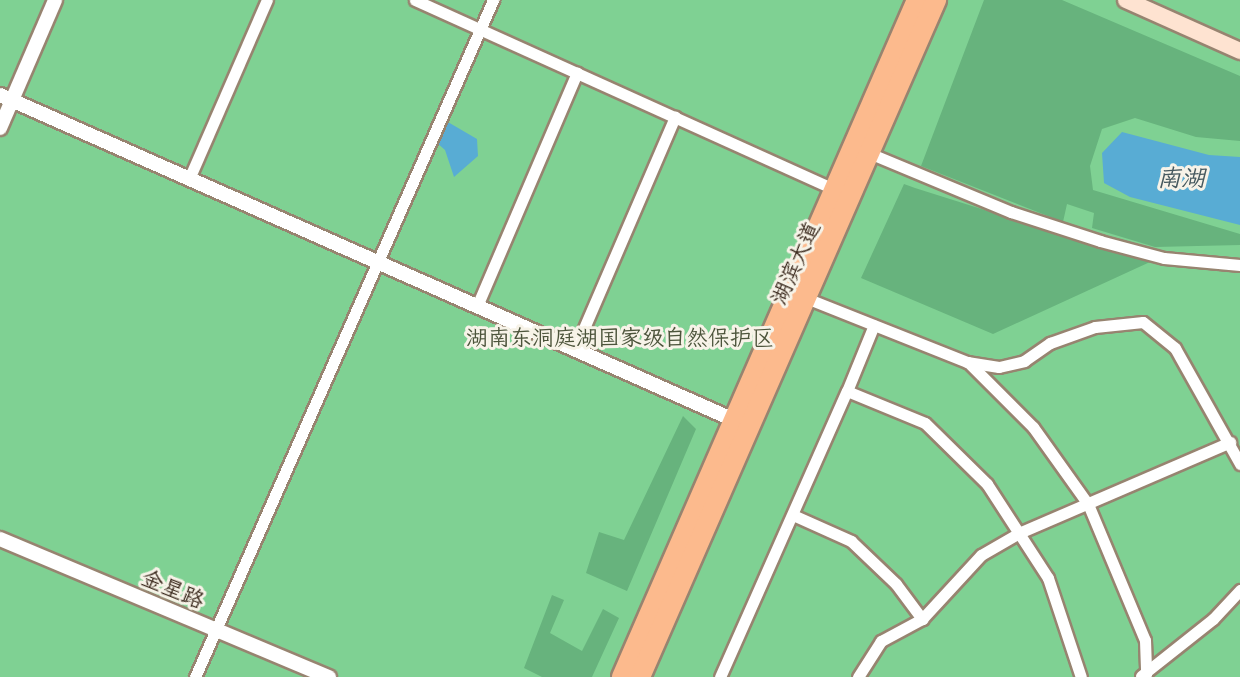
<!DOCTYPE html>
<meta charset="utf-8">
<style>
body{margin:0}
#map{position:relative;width:1240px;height:677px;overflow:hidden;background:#f3dfc2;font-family:"Shantell Sans","LXGW WenKai TC",sans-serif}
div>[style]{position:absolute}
.green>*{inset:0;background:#7fd193}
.forest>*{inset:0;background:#67b37d}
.water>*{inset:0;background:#58acd4}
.roads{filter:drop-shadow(2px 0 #978470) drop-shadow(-2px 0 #978470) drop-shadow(0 2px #978470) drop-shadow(0 -2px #978470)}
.minor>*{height:11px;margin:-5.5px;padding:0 5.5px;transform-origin:5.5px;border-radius:5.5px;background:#fff}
.tertiary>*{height:14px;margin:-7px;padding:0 7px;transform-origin:7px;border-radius:7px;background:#fff}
.secondary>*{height:16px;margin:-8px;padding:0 8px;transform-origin:8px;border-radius:8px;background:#fee3d1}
.trunk>*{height:20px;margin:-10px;padding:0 10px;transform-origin:10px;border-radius:10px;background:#fcba8d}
span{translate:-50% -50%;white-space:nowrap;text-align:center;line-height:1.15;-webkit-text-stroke:6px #f7f3e8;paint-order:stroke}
.street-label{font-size:22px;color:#3b2a1e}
.park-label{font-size:22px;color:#4c543b}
.water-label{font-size:24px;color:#45585e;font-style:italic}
</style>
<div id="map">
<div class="green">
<div style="clip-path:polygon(0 0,1240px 0,1240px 677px,0 677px)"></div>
</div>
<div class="forest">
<div style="clip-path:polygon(984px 0,1062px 0,1240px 76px,1240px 141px,1196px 137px,1135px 118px,1102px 129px,1090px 166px,1093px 190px,1240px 234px,1240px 245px,1155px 247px,1092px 228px,1094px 213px,1067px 204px,1063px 222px,921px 166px)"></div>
<div style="clip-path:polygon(904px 184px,915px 188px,1150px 262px,993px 334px,861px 278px)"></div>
<div style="clip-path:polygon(683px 416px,696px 429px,627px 591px,586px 573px,599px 532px,624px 540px)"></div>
<div style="clip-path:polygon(552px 595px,564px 600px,550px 633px,582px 651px,603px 609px,619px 618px,592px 677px,542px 677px,524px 668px)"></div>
</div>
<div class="water">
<div style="clip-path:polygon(441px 118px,477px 139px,478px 156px,454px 177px,445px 150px,427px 134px)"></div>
<div style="clip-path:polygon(1122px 132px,1209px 155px,1240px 157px,1240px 225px,1130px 197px,1104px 183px,1102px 153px)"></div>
</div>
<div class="roads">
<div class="minor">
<div style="left:415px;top:0;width:460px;rotate:24.3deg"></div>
<div style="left:869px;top:153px;width:154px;rotate:22.6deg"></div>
<div style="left:1011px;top:212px;width:94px;rotate:18deg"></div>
<div style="left:1100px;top:241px;width:66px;rotate:14.9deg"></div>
<div style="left:1164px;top:258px;width:76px;rotate:5.3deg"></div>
<div style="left:189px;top:179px;width:195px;rotate:-66.5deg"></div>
<div style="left:806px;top:298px;width:173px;rotate:21.7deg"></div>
<div style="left:967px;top:362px;width:32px;rotate:9deg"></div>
<div style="left:999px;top:367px;width:26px;rotate:-13deg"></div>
<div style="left:1024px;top:361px;width:32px;rotate:-35deg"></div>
<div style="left:1050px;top:343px;width:48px;rotate:-19.6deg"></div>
<div style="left:1095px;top:327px;width:48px;rotate:-5.9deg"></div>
<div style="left:1143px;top:322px;width:41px;rotate:39.1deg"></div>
<div style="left:1175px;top:348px;width:133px;rotate:60.7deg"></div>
<div style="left:477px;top:306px;width:254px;rotate:-66.8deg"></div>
<div style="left:575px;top:349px;width:253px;rotate:-66.7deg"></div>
<div style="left:968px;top:362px;width:92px;rotate:45deg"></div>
<div style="left:1033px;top:427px;width:95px;rotate:54.5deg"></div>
<div style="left:1088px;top:504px;width:147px;rotate:67.3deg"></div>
<div style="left:1145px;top:640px;width:34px;rotate:88deg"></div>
<div style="left:847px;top:391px;width:71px;rotate:-67.8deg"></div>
<div style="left:793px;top:515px;width:64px;rotate:24.1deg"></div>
<div style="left:851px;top:541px;width:62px;rotate:43.7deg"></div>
<div style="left:896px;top:584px;width:44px;rotate:53.4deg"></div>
<div style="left:922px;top:619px;width:87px;rotate:-47.3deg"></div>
<div style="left:981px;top:555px;width:44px;rotate:-30.1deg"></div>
<div style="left:1019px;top:533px;width:230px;rotate:-23.3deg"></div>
<div style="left:1141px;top:676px;width:92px;rotate:-38.4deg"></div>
<div style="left:1213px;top:619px;width:40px;rotate:-47deg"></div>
<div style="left:195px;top:677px;width:740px;rotate:-66.24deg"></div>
<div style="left:720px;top:677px;width:313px;rotate:-66.1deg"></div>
<div style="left:847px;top:391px;width:84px;rotate:22.3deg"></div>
<div style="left:925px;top:423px;width:87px;rotate:44.5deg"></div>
<div style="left:987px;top:484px;width:112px;rotate:57deg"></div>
<div style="left:1048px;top:578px;width:104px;rotate:71.6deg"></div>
<div style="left:858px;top:677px;width:43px;rotate:-57.4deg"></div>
<div style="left:881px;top:641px;width:47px;rotate:-28.2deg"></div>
</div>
<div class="tertiary">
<div style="left:0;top:95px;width:803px;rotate:23.88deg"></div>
<div style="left:0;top:128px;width:139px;rotate:-66.7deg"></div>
<div style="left:0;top:539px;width:357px;rotate:22.8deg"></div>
</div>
<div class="secondary">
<div style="left:1126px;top:0;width:125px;rotate:24.1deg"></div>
</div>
<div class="trunk">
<div style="left:622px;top:677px;width:738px;rotate:-66.46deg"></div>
<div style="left:640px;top:677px;width:739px;rotate:-66.38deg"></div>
</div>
</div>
<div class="street-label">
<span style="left:795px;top:263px;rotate:-66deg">湖滨大道</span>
<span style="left:173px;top:589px;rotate:23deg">金星路</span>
</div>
<div class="park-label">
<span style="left:620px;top:338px">湖南东洞庭湖国家级自然保护区</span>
</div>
<div class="water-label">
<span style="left:1181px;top:179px">南湖</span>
</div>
</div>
